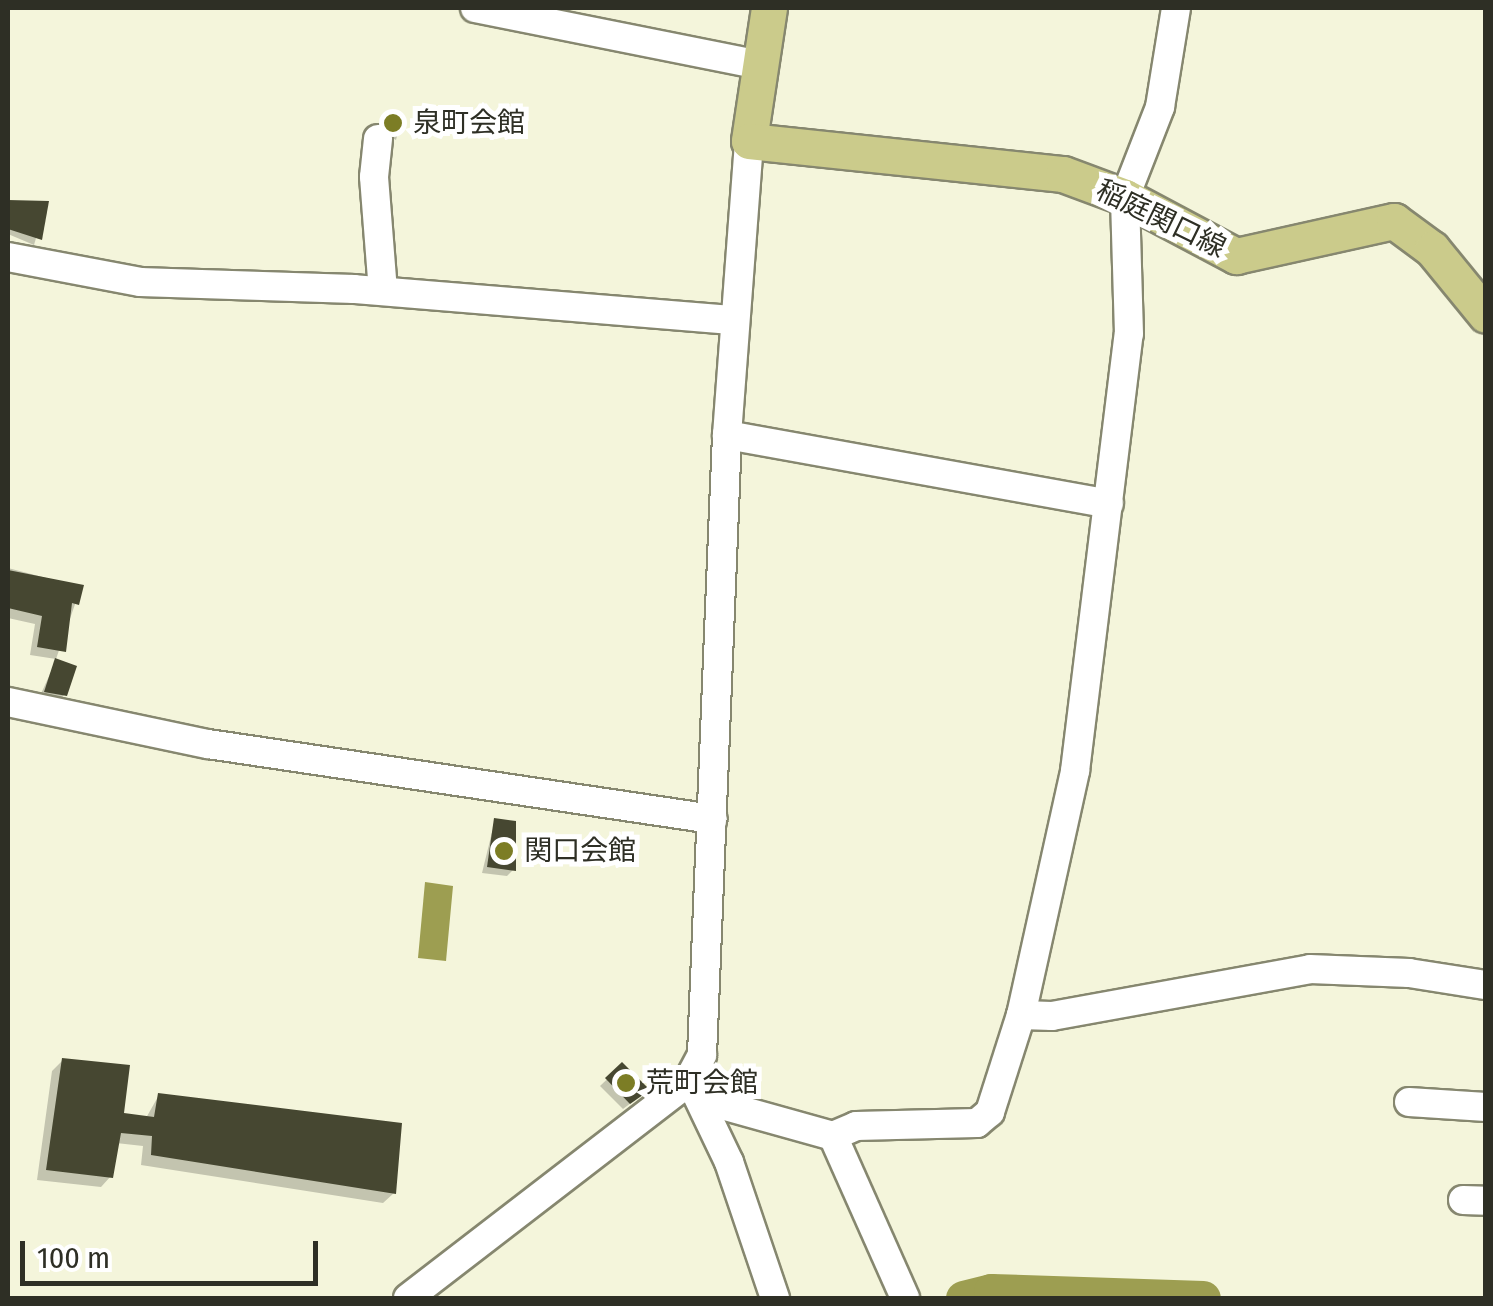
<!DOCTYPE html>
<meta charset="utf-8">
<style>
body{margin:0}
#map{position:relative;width:1493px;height:1306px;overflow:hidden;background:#f4f5db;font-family:"Fira Sans Condensed","Noto Sans JP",sans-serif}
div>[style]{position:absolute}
.water>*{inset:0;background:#9d9e51}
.shadow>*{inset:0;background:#0003}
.river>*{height:35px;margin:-17.5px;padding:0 17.5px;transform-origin:17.5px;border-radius:17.5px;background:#9d9e51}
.building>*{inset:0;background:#464731}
.round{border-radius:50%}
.roads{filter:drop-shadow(2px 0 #86876f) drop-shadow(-2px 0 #86876f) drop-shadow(0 2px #86876f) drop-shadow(0 -2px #86876f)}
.minor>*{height:28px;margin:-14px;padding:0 14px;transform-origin:14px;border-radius:14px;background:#fff}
.major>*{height:35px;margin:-17.5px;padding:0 17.5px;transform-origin:17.5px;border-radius:17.5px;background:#cbcb8b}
.dots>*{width:28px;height:28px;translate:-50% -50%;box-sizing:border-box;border:5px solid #fff;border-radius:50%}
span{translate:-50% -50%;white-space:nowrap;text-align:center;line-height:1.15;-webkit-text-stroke:10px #fff;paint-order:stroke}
.poi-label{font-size:28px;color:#2e2f25}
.left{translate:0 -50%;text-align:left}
.street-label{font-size:28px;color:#2e2f25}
.frame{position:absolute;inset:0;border:10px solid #2e2f25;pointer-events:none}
.scale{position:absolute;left:20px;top:1241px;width:298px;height:45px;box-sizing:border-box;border:5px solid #2e2f25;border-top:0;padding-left:12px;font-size:30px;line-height:35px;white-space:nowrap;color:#2e2f25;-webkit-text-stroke:8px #fff;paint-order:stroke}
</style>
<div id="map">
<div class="water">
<div style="clip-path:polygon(425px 882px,453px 886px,446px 961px,418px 958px)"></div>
</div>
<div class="shadow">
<div style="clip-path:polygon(383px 114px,403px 115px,396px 140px,376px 129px)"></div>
<div style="clip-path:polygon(8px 203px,46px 204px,34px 245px,8px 234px)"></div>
<div style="clip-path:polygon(8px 568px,81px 587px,56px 659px,30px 655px,35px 624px,8px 618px)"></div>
<div style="clip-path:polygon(56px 661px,64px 695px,58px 702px,39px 698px)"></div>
<div style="clip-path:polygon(495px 820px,513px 870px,507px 876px,482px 873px)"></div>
<div style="clip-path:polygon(63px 1060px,121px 1115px,146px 1118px,159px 1095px,394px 1193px,383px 1203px,141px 1165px,143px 1146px,116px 1143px,111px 1176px,101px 1187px,37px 1180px,52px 1071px)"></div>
<div style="clip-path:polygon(622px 1065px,640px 1096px,623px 1109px,600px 1086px)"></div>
</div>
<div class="river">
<div style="left:963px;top:1298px;width:29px;rotate:-14deg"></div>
<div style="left:991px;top:1291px;width:212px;rotate:1.9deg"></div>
</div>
<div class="building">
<div class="round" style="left:384px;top:111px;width:22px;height:22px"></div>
<div style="clip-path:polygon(8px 200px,49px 201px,42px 240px,8px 229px)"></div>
<div style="clip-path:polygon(8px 570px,84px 585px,79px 605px,72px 603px,66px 652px,37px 647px,42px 616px,8px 608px)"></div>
<div style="clip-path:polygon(55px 658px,77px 666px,67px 696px,44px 692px)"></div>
<div style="clip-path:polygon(494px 818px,516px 821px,516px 871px,487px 867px)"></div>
<div style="clip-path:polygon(62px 1058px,130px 1065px,124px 1113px,154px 1117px,158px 1093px,402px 1123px,396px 1194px,151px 1155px,152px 1136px,121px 1133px,113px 1178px,46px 1170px)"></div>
<div style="clip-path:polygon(622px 1062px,650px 1090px,630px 1104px,605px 1078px)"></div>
</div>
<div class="roads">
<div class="minor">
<div style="left:475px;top:8px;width:291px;rotate:11.3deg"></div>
<div style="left:378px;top:139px;width:38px;rotate:96deg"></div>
<div style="left:374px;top:177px;width:114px;rotate:85.5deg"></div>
<div style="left:8px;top:257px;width:134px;rotate:10.7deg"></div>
<div style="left:140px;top:282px;width:214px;rotate:1.9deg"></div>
<div style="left:354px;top:289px;width:380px;rotate:4.7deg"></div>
<div style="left:727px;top:435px;width:388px;rotate:10.2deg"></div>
<div style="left:8px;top:702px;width:204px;rotate:11.9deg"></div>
<div style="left:208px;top:744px;width:510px;rotate:8.46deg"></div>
<div style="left:1021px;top:1015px;width:31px;rotate:2deg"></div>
<div style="left:1052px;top:1016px;width:262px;rotate:-10.3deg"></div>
<div style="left:1310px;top:969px;width:99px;rotate:2.3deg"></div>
<div style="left:1409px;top:973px;width:78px;rotate:8.9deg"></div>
<div style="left:695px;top:1091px;width:79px;rotate:64.4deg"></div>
<div style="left:729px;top:1162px;width:144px;rotate:71.3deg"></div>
<div style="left:704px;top:1100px;width:134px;rotate:15.6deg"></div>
<div style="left:833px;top:1136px;width:25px;rotate:-23deg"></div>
<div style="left:856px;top:1126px;width:121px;rotate:-1.4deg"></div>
<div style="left:977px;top:1123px;width:17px;rotate:-40deg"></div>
<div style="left:990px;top:1112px;width:102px;rotate:-72.3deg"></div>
<div style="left:1021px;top:1015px;width:250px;rotate:-77.5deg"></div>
<div style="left:1075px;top:771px;width:440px;rotate:-83deg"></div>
<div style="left:1129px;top:334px;width:137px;rotate:-91.7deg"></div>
<div style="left:1125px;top:197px;width:97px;rotate:-68.7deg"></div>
<div style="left:1160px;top:107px;width:100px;rotate:-80.8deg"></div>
<div style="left:1409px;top:1102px;width:77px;rotate:3.7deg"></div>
<div style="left:833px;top:1136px;width:177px;rotate:66deg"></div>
<div style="left:1463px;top:1200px;width:23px;rotate:2deg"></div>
<div style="left:408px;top:1298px;width:352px;rotate:-37.6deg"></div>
<div style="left:687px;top:1083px;width:32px;rotate:-62deg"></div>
<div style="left:702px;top:1055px;width:621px;rotate:-87.69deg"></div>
<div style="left:727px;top:435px;width:295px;rotate:-85.7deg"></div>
</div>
<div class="major">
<div style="left:769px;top:8px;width:134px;rotate:98.6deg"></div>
<div style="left:749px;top:141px;width:316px;rotate:6deg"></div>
<div style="left:1063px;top:174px;width:66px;rotate:20.4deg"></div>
<div style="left:1125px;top:197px;width:126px;rotate:28deg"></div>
<div style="left:1236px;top:256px;width:162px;rotate:-12.5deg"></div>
<div style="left:1394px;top:221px;width:47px;rotate:36.4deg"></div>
<div style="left:1432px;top:249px;width:85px;rotate:50.7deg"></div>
</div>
</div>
<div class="dots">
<div style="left:393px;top:123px;background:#7c7d25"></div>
<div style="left:504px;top:851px;background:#7c7d25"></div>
<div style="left:626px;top:1083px;background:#7c7d25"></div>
</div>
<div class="poi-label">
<span class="left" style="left:413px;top:123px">泉町会館</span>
<span class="left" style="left:524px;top:851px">関口会館</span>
<span class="left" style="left:646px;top:1083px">荒町会館</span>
</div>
<div class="street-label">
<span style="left:1161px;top:219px;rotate:26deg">稲庭関口線</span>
</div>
<div class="frame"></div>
<div class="scale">100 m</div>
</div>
